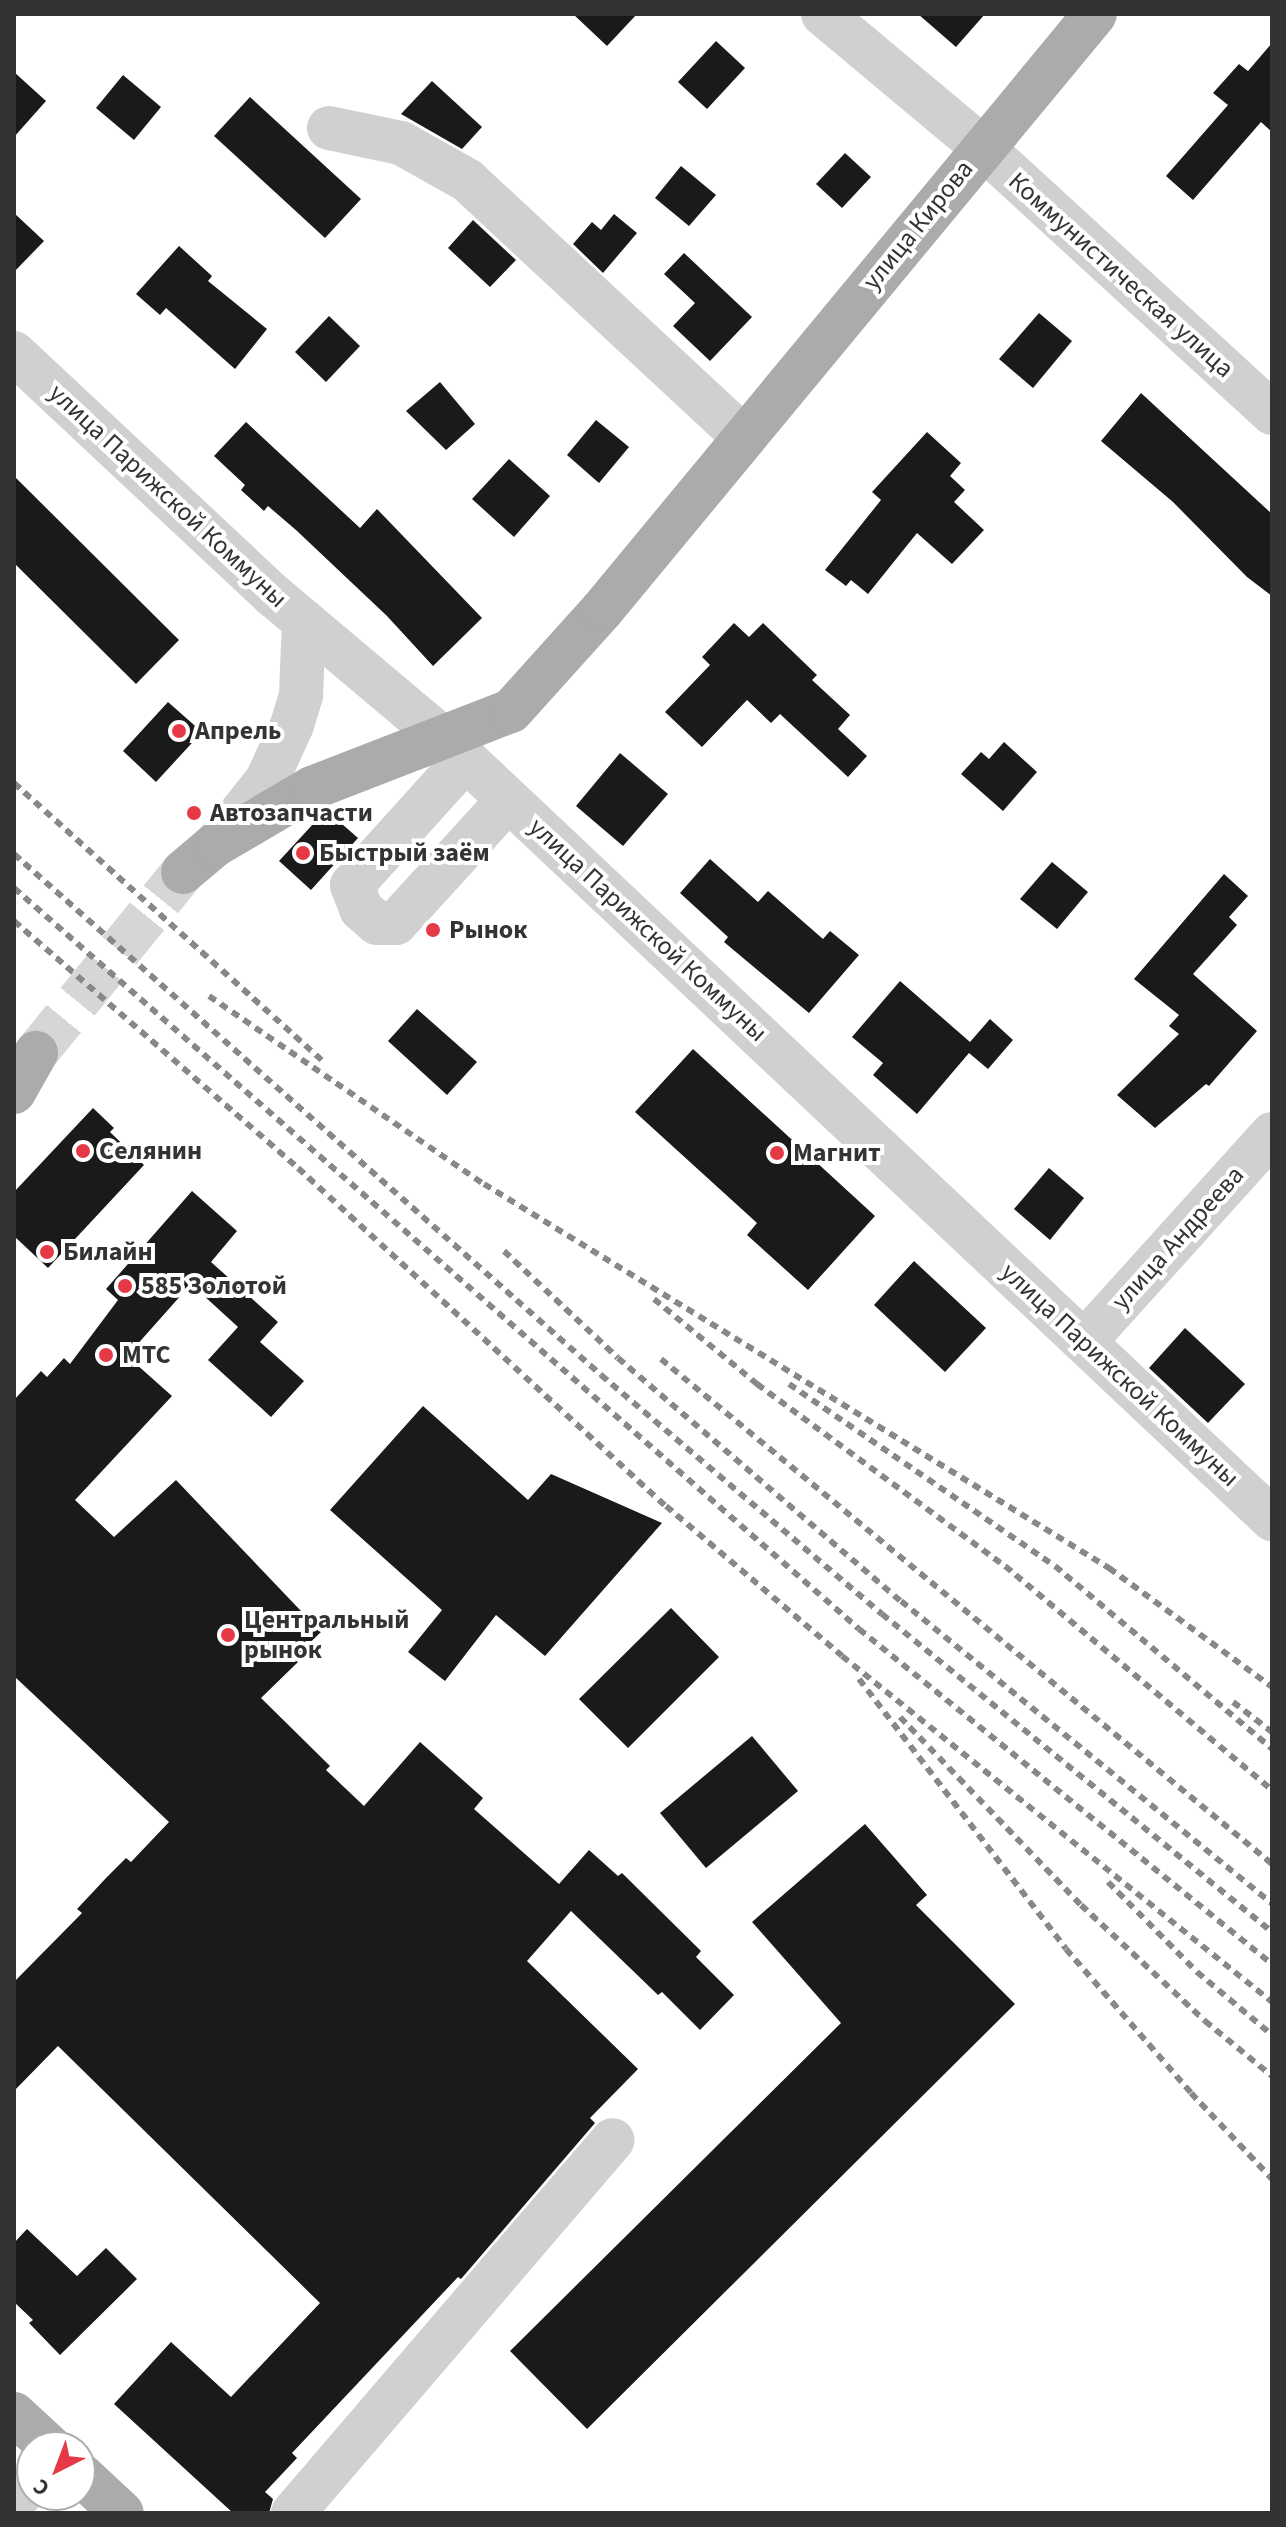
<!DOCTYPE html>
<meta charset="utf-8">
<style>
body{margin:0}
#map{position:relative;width:1286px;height:2527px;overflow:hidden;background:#fff;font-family:"Source Sans 3",sans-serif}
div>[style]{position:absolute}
.building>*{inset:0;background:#1a1a1a}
.major-tunnel>*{height:44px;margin-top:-22px;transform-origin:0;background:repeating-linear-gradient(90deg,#d6d6d6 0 44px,transparent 0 66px)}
.minor>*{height:44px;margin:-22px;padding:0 22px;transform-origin:22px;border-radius:22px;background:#d0d0d0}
.major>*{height:44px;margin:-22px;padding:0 22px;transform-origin:22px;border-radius:22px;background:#ababab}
.rail>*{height:6px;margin-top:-3px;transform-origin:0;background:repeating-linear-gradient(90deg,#888 0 8px,transparent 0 14px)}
.dots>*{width:22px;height:22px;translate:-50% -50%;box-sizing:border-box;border:4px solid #fff;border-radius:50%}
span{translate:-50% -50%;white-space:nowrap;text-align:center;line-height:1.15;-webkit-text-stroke:8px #fff;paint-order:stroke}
.street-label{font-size:26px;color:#333}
.poi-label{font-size:26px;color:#333;font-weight:700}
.left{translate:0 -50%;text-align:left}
.frame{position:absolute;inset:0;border:16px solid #333;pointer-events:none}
.north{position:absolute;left:16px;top:2431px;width:80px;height:80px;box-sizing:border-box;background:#fff;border:2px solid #adadad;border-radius:50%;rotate:222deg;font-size:22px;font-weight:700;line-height:32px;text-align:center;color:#333}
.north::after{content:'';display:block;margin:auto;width:28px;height:36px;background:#e63946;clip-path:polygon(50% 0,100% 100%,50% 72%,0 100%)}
</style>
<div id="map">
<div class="building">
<div style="clip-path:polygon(573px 14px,637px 14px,607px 46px)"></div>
<div style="clip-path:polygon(918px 14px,985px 14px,956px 47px)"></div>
<div style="clip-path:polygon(716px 41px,745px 68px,707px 109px,678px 82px)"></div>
<div style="clip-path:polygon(1272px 43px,1272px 132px,1261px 122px,1193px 200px,1166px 176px,1228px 105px,1213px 93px,1239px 64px,1248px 71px)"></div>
<div style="clip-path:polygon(14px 72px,46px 101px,14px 137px)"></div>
<div style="clip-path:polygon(123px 75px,161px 107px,134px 140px,96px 108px)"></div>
<div style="clip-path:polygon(432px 81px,482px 127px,462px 149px,401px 114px)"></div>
<div style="clip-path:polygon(250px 97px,361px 199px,325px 238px,214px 136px)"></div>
<div style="clip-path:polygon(845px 153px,871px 177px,842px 208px,816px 184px)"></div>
<div style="clip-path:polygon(681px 166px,716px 195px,689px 226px,655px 198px)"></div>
<div style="clip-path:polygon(14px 213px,44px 241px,14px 272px)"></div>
<div style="clip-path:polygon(614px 214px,637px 233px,603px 273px,573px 244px,592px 222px,601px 230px)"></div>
<div style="clip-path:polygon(473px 220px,516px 260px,490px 287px,448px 248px)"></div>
<div style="clip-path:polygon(179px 246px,212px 276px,208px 281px,267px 329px,235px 369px,166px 308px,160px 315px,136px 294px)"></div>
<div style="clip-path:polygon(684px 253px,752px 317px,710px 361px,673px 326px,695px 303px,664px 274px)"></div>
<div style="clip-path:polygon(1039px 313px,1072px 341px,1033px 388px,999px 359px)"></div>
<div style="clip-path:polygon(329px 316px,360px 346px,326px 382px,295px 352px)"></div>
<div style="clip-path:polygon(440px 382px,475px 424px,446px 450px,406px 411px)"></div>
<div style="clip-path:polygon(1141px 393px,1272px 514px,1272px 596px,1247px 577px,1173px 502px,1101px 441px)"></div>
<div style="clip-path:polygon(596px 420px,629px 447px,599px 483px,567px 455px)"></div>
<div style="clip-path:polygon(246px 422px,360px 528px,377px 509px,482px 618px,433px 666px,387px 616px,296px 530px,268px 506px,264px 511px,241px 490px,245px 485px,214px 456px)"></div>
<div style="clip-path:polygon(927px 432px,961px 463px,950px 476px,965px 490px,954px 502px,984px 530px,952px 564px,917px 533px,868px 594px,851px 580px,846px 586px,825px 570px,881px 500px,872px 492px)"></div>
<div style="clip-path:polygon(509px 459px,550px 496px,514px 537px,472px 499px)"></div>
<div style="clip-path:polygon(14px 476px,179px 640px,136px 684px,14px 563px)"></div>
<div style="clip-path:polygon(734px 623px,749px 637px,763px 623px,817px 675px,812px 680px,850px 715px,838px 729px,867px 756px,848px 777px,780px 714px,771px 723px,747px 700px,702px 747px,665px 712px,710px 665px,702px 657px)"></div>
<div style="clip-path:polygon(168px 702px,202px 732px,156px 782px,123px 751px)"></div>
<div style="clip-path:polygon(1004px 742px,1037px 772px,1003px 811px,961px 774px,981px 752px,989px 759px)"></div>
<div style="clip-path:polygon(620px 753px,668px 794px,623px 846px,576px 806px)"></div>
<div style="clip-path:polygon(326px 810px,358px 838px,311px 890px,279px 861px)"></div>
<div style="clip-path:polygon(710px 859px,758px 902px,768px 891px,823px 939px,830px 931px,859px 955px,809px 1013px,724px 942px,728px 937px,680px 893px)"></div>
<div style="clip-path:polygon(1052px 862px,1088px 892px,1057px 929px,1020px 899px)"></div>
<div style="clip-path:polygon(1224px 874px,1248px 896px,1229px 917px,1237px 925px,1193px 974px,1257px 1031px,1209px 1086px,1206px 1084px,1155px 1128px,1117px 1095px,1179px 1034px,1169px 1026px,1179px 1015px,1134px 979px)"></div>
<div style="clip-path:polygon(900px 981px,970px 1042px,990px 1019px,1013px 1040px,988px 1069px,969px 1053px,917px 1114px,873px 1075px,883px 1063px,852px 1037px)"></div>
<div style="clip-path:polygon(417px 1009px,477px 1062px,447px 1095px,388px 1041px)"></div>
<div style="clip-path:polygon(693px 1049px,875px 1216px,808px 1290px,747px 1235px,757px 1223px,635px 1112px)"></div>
<div style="clip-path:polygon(93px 1108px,114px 1128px,110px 1132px,144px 1165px,48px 1268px,14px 1236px,14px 1192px)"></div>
<div style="clip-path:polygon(1049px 1168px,1084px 1198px,1050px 1240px,1014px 1209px)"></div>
<div style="clip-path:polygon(192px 1191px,237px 1231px,211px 1262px,278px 1322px,260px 1342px,304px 1381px,271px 1417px,208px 1360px,238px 1327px,191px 1284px,127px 1356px,172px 1396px,75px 1500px,114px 1537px,176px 1480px,321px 1632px,294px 1658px,298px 1662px,261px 1698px,330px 1766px,326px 1770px,364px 1806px,420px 1742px,483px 1798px,474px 1809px,559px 1884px,589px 1850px,618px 1876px,622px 1873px,701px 1951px,696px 1957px,734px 1995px,700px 2030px,662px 1992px,658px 1995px,571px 1911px,527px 1961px,638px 2069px,590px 2118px,595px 2123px,461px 2279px,458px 2277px,292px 2453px,297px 2458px,265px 2492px,273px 2499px,269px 2513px,233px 2513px,114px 2404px,171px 2342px,231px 2397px,320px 2303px,58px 2046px,14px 2091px,14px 1982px,82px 1913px,77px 1909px,107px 1877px,126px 1858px,131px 1862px,169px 1822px,14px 1676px,14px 1400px,41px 1371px,47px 1377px,64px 1358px,70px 1364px,118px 1300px,106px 1289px)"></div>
<div style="clip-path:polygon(914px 1261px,986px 1328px,945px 1372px,874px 1305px)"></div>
<div style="clip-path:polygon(1185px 1328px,1245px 1384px,1208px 1423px,1149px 1368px)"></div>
<div style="clip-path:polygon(423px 1406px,528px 1500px,551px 1474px,662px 1523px,545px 1656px,496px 1615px,445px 1681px,408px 1652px,442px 1610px,330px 1510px)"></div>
<div style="clip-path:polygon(671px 1608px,719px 1657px,628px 1748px,579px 1699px)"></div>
<div style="clip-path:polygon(752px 1736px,798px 1791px,706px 1868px,660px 1813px)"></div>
<div style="clip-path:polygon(865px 1824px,927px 1895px,916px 1905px,1015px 2004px,587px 2429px,510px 2351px,841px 2023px,752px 1922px)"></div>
<div style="clip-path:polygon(27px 2229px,77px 2276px,106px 2248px,137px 2279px,60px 2355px,29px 2323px,33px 2320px,14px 2302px,14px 2243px)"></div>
</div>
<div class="major-tunnel">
<div style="left:36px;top:1053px;width:233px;rotate:-50.9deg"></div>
</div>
<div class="minor">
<div style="left:823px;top:14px;width:207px;rotate:39.9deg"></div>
<div style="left:982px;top:147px;width:394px;rotate:42.5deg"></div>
<div style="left:329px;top:128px;width:74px;rotate:11.8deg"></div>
<div style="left:401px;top:143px;width:76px;rotate:29.3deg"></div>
<div style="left:467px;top:180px;width:378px;rotate:42.9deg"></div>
<div style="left:14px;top:353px;width:356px;rotate:43.1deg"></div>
<div style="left:274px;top:596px;width:222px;rotate:40.1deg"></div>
<div style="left:444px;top:739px;width:1138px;rotate:43.29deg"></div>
<div style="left:466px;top:759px;width:170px;rotate:132.1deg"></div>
<div style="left:352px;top:885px;width:26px;rotate:69deg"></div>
<div style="left:361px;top:909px;width:21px;rotate:41deg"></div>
<div style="left:377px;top:923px;width:19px"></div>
<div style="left:396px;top:923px;width:166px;rotate:-47.7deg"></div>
<div style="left:217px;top:843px;width:80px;rotate:-51.6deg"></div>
<div style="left:267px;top:780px;width:60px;rotate:-65.6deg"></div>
<div style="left:292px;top:725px;width:31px;rotate:-73deg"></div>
<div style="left:301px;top:695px;width:74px;rotate:-87.7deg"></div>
<div style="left:1085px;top:1341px;width:279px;rotate:-47.9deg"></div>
<div style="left:14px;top:2501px;width:26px;rotate:-47deg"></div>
<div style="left:293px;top:2513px;width:491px;rotate:-49.4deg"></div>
</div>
<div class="major">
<div style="left:183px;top:872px;width:42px;rotate:-40.2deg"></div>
<div style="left:215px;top:845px;width:113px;rotate:-30.4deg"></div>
<div style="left:312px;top:788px;width:213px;rotate:-21.2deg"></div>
<div style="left:511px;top:711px;width:136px;rotate:-48deg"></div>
<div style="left:602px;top:610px;width:773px;rotate:-50.4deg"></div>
<div style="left:14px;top:1092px;width:45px;rotate:-60.6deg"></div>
<div style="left:14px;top:2414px;width:49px;rotate:42.5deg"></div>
<div style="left:80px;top:2474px;width:57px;rotate:42.9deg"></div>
</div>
<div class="rail">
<div style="left:14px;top:783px;width:416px;rotate:42deg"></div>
<div style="left:14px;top:854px;width:785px;rotate:41.59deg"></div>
<div style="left:601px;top:1375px;width:369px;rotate:40.4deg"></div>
<div style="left:882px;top:1614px;width:503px;rotate:39.19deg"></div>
<div style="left:14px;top:888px;width:1124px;rotate:41.25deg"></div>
<div style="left:859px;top:1629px;width:532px;rotate:39.05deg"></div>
<div style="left:14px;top:921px;width:376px;rotate:41deg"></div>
<div style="left:298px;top:1168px;width:500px;rotate:42.6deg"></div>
<div style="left:666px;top:1506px;width:231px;rotate:40.4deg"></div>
<div style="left:842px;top:1656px;width:552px;rotate:38.82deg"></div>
<div style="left:209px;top:996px;width:333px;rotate:34.4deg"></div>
<div style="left:484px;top:1184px;width:734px;rotate:31.57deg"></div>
<div style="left:1109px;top:1568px;width:202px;rotate:36.1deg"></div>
<div style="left:504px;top:1251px;width:156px;rotate:43.2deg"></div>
<div style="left:618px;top:1358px;width:373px;rotate:40.7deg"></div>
<div style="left:901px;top:1601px;width:479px;rotate:39.2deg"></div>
<div style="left:654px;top:1299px;width:134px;rotate:39.5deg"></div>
<div style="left:757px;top:1384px;width:308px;rotate:36.3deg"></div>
<div style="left:1005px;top:1566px;width:349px;rotate:40deg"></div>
<div style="left:661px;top:1359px;width:793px;rotate:39.57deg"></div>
<div style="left:789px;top:1384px;width:322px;rotate:34.4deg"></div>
<div style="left:1055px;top:1566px;width:284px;rotate:40.1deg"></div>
<div style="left:859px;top:1679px;width:340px;rotate:52.5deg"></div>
<div style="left:1066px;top:1949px;width:191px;rotate:49deg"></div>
<div style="left:1191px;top:2093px;width:118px;rotate:46.7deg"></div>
<div style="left:1233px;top:1702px;width:49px;rotate:37.6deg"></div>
<div style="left:900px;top:1717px;width:261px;rotate:46.1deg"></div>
<div style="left:1081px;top:1905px;width:170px;rotate:43.1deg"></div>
<div style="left:1205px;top:2021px;width:87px;rotate:39.4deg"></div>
<div style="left:1108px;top:1882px;width:127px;rotate:45.3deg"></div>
<div style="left:1197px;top:1972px;width:98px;rotate:40deg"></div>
</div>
<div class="dots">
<div style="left:179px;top:731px;background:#e63946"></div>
<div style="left:194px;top:813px;background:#e63946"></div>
<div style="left:303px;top:853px;background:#e63946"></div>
<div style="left:433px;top:930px;background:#e63946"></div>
<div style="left:83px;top:1151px;background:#e63946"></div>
<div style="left:777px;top:1153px;background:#e63946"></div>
<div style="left:47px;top:1252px;background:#e63946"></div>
<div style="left:125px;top:1286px;background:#e63946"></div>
<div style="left:106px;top:1355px;background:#e63946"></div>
<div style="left:228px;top:1635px;background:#e63946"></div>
</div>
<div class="street-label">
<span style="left:918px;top:225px;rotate:-51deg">улица Кирова</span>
<span style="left:1121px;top:275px;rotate:42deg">Коммунистическая улица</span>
<span style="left:168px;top:496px;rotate:43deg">улица Парижской Коммуны</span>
<span style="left:648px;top:930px;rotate:43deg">улица Парижской Коммуны</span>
<span style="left:1178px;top:1238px;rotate:-48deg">улица Андреева</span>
<span style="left:1120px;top:1375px;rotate:43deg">улица Парижской Коммуны</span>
</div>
<div class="poi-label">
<span class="left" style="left:195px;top:731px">Апрель</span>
<span class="left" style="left:210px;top:813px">Автозапчасти</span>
<span class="left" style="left:319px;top:853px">Быстрый заём</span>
<span class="left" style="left:449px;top:930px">Рынок</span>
<span class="left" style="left:99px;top:1151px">Селянин</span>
<span class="left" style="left:793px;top:1153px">Магнит</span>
<span class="left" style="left:63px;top:1252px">Билайн</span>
<span class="left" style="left:141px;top:1286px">585 Золотой</span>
<span class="left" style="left:122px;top:1355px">МТС</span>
<span class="left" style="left:244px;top:1635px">Центральный<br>рынок</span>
</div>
<div class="frame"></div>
<div class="north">С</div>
</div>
